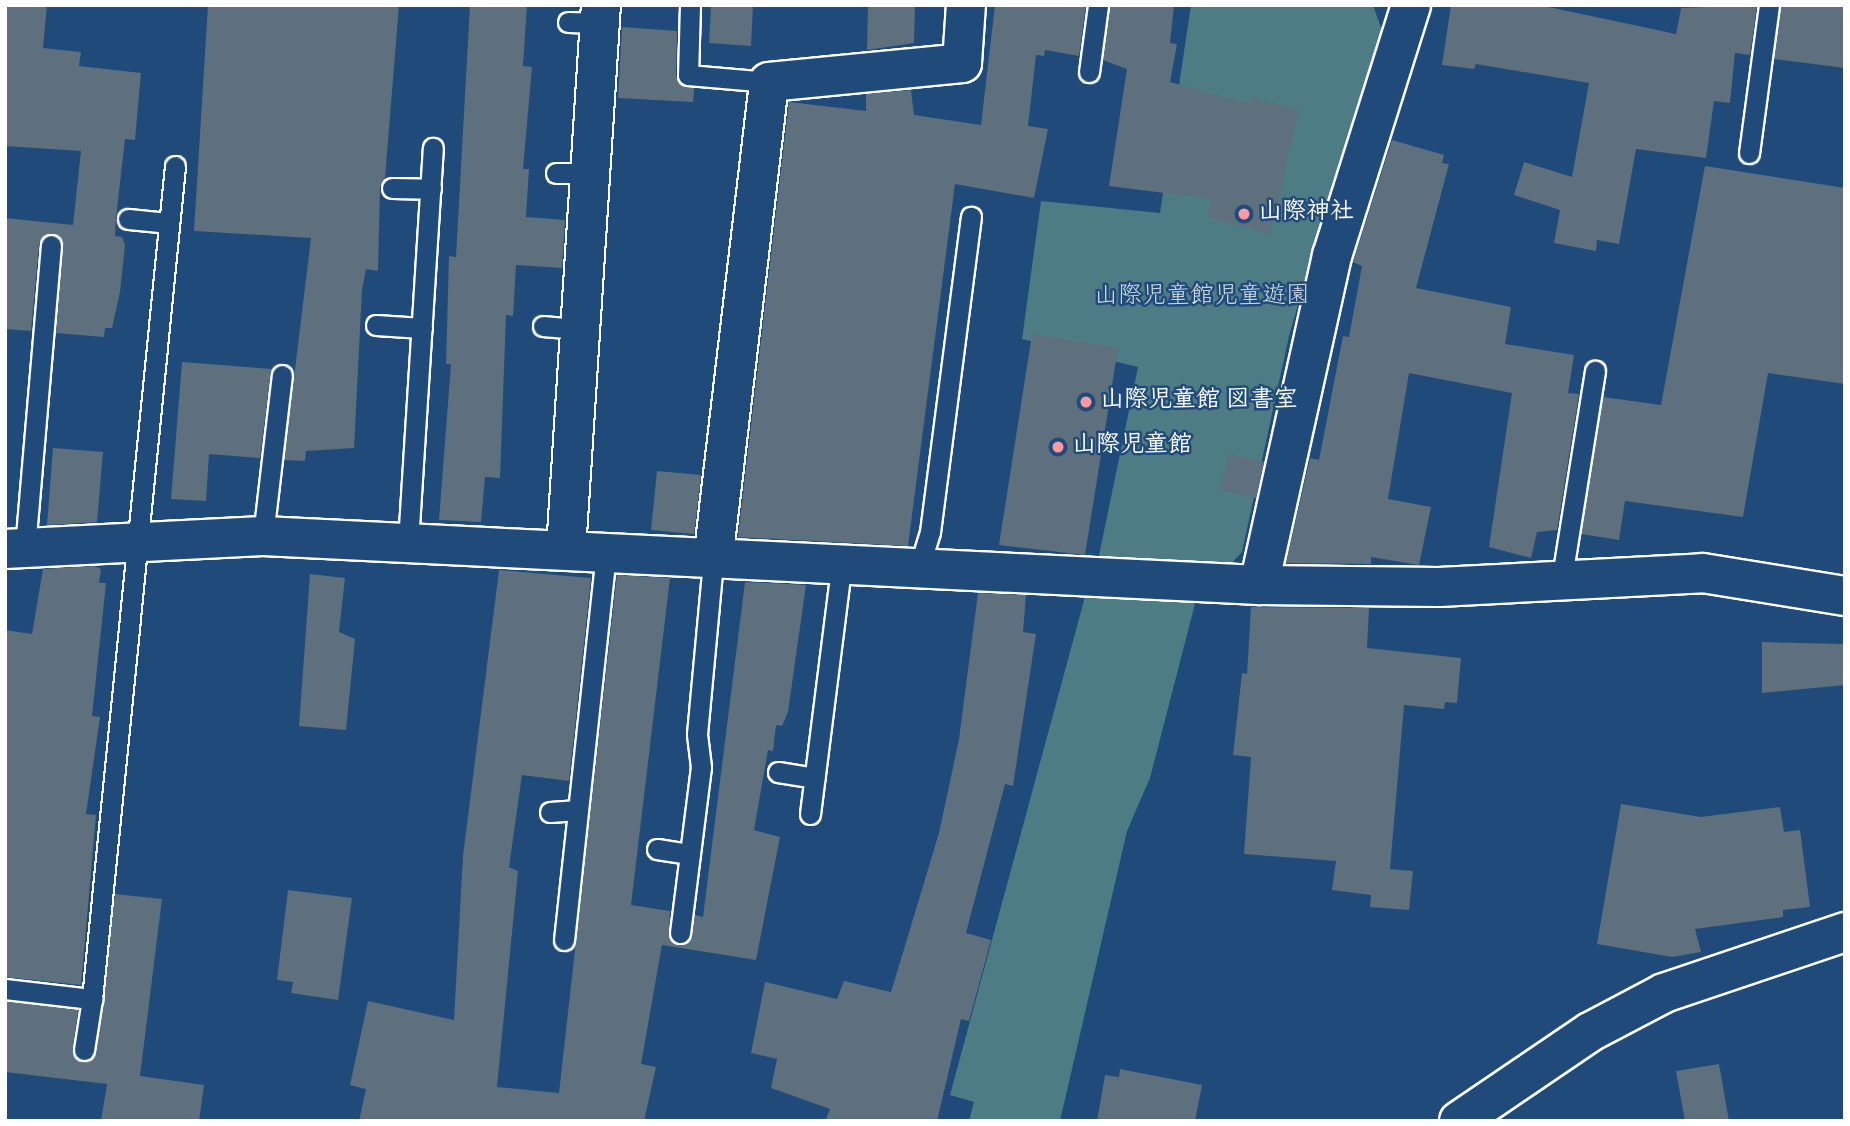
<!DOCTYPE html>
<meta charset="utf-8">
<style>
body{margin:0}
#map{position:relative;width:1850px;height:1126px;overflow:hidden;background:#1f4a7a;font-family:"Gochi Hand","Klee One",sans-serif}
div>[style]{position:absolute}
.green>*{inset:0;background:#4e7c85}
.building>*{inset:0;background:#5e6f7e}
.roads{filter:drop-shadow(2px 0 #fff) drop-shadow(-2px 0 #fff) drop-shadow(0 2px #fff) drop-shadow(0 -2px #fff)}
.lane>*{height:19px;margin:-9.5px;padding:0 9.5px;transform-origin:9.5px;border-radius:9.5px;background:#1f4a7a}
.street>*{height:38px;margin:-19px;padding:0 19px;transform-origin:19px;border-radius:19px;background:#1f4a7a}
.dots>*{width:19px;height:19px;translate:-50% -50%;box-sizing:border-box;border:4px solid #1f4a7a;border-radius:50%}
span{translate:-50% -50%;white-space:nowrap;text-align:center;line-height:1.15;-webkit-text-stroke:5px #1f4a7a;paint-order:stroke}
.poi-label{font-size:24px;color:#fff;font-weight:700}
.left{translate:0 -50%;text-align:left}
.park-label{font-size:24px;color:#d3dee0}
.frame{position:absolute;inset:0;border:7px solid #fff;pointer-events:none}
</style>
<div id="map">
<div class="green">
<div style="clip-path:polygon(1191px 5px,1373px 5px,1386px 42px,1331px 191px,1289px 336px,1242px 552px,1227px 568px,1097px 565px,1138px 367px,1022px 339px,1041px 201px,1160px 213px)"></div>
<div style="clip-path:polygon(1086px 593px,1197px 596px,1150px 778px,1127px 831px,1060px 1121px,969px 1121px,974px 1102px,950px 1095px)"></div>
</div>
<div class="building">
<div style="clip-path:polygon(5px 5px,47px 5px,43px 48px,81px 52px,79px 66px,141px 73px,135px 140px,125px 139px,116px 218px,115px 236px,122px 237px,125px 245px,120px 292px,112px 328px,105px 328px,104px 337px,56px 333px,63px 246px,51px 233px,39px 244px,31px 331px,5px 329px,5px 218px,73px 225px,81px 151px,5px 146px)"></div>
<div style="clip-path:polygon(208px 5px,399px 5px,385px 178px,380px 187px,378px 271px,366px 269px,362px 290px,354px 448px,306px 451px,305px 461px,284px 460px,311px 238px,194px 231px)"></div>
<div style="clip-path:polygon(470px 5px,527px 5px,523px 66px,532px 67px,523px 169px,529px 169px,526px 217px,565px 220px,562px 268px,516px 265px,513px 316px,506px 315px,500px 478px,485px 477px,481px 522px,439px 520px,451px 364px,446px 364px,449px 256px,456px 257px)"></div>
<div style="clip-path:polygon(711px 5px,753px 5px,751px 46px,709px 43px)"></div>
<div style="clip-path:polygon(868px 5px,915px 5px,914px 43px,867px 50px)"></div>
<div style="clip-path:polygon(995px 5px,1086px 5px,1079px 56px,1045px 50px,1044px 56px,1036px 55px,1028px 126px,1048px 129px,1034px 198px,955px 184px,908px 546px,738px 537px,789px 102px,866px 111px,866px 94px,911px 90px,914px 115px,981px 125px)"></div>
<div style="clip-path:polygon(1110px 5px,1174px 5px,1170px 43px,1177px 44px,1170px 82px,1250px 104px,1252px 97px,1299px 110px,1270px 234px,1207px 217px,1212px 199px,1109px 186px,1127px 69px,1103px 60px)"></div>
<div style="clip-path:polygon(1451px 5px,1539px 5px,1676px 34px,1681px 8px,1757px 5px,1750px 55px,1735px 53px,1730px 103px,1714px 101px,1706px 158px,1636px 149px,1619px 244px,1597px 240px,1596px 251px,1554px 243px,1560px 210px,1514px 195px,1524px 162px,1572px 177px,1589px 83px,1476px 64px,1474px 69px,1442px 65px)"></div>
<div style="clip-path:polygon(1781px 5px,1845px 5px,1845px 68px,1774px 59px)"></div>
<div style="clip-path:polygon(622px 27px,677px 31px,676px 75px,681px 85px,694px 88px,693px 102px,618px 98px)"></div>
<div style="clip-path:polygon(1392px 140px,1444px 155px,1442px 163px,1449px 164px,1416px 288px,1511px 307px,1505px 344px,1574px 355px,1568px 393px,1579px 394px,1557px 530px,1537px 532px,1531px 558px,1489px 547px,1512px 393px,1409px 373px,1388px 499px,1431px 507px,1419px 565px,1371px 557px,1371px 564px,1286px 563px,1310px 458px,1319px 460px,1343px 336px,1349px 337px,1362px 266px,1353px 262px)"></div>
<div style="clip-path:polygon(1705px 166px,1845px 188px,1845px 384px,1768px 373px,1743px 517px,1625px 501px,1619px 540px,1581px 534px,1603px 397px,1661px 405px)"></div>
<div style="clip-path:polygon(1032px 334px,1118px 348px,1085px 555px,999px 545px)"></div>
<div style="clip-path:polygon(182px 362px,271px 369px,260px 458px,209px 454px,206px 501px,171px 499px)"></div>
<div style="clip-path:polygon(53px 448px,103px 452px,97px 522px,47px 525px)"></div>
<div style="clip-path:polygon(1228px 454px,1264px 462px,1256px 498px,1220px 490px)"></div>
<div style="clip-path:polygon(657px 471px,701px 475px,694px 534px,651px 530px)"></div>
<div style="clip-path:polygon(94px 566px,101px 569px,99px 583px,106px 583px,92px 716px,100px 717px,86px 814px,96px 815px,81px 985px,5px 977px,5px 630px,32px 634px,43px 569px)"></div>
<div style="clip-path:polygon(499px 570px,591px 578px,569px 781px,522px 775px,509px 867px,518px 871px,497px 1087px,559px 1093px,617px 575px,670px 578px,631px 905px,670px 911px,669px 937px,679px 945px,690px 940px,695px 915px,703px 917px,745px 582px,806px 585px,788px 712px,782px 726px,776px 725px,773px 751px,768px 750px,754px 830px,780px 837px,756px 960px,662px 945px,641px 1064px,656px 1067px,644px 1121px,359px 1121px,366px 1089px,350px 1085px,368px 1001px,454px 1020px,463px 856px)"></div>
<div style="clip-path:polygon(310px 574px,345px 578px,339px 632px,355px 639px,346px 730px,299px 726px)"></div>
<div style="clip-path:polygon(978px 593px,1026px 595px,1023px 632px,1036px 634px,1013px 786px,1005px 784px,966px 933px,991px 940px,969px 1021px,961px 1019px,937px 1121px,825px 1121px,830px 1109px,771px 1088px,777px 1059px,751px 1053px,765px 982px,837px 999px,844px 981px,891px 992px,939px 833px,959px 739px)"></div>
<div style="clip-path:polygon(1251px 607px,1369px 608px,1367px 648px,1461px 658px,1457px 703px,1445px 702px,1444px 709px,1404px 705px,1390px 869px,1413px 871px,1409px 910px,1370px 907px,1371px 895px,1332px 890px,1336px 861px,1244px 854px,1251px 757px,1233px 755px,1242px 673px,1247px 674px)"></div>
<div style="clip-path:polygon(1762px 642px,1845px 644px,1845px 685px,1762px 693px)"></div>
<div style="clip-path:polygon(1621px 804px,1701px 817px,1780px 807px,1784px 832px,1800px 830px,1810px 907px,1783px 910px,1783px 917px,1695px 929px,1701px 952px,1672px 957px,1597px 944px)"></div>
<div style="clip-path:polygon(288px 890px,352px 898px,338px 1000px,291px 993px,293px 982px,277px 980px)"></div>
<div style="clip-path:polygon(115px 894px,162px 899px,140px 1076px,204px 1085px,199px 1121px,101px 1121px,107px 1084px,5px 1072px,5px 1001px,78px 1010px,72px 1054px,83px 1062px,94px 1057px)"></div>
<div style="clip-path:polygon(1719px 1064px,1729px 1121px,1685px 1121px,1676px 1071px)"></div>
<div style="clip-path:polygon(1120px 1069px,1202px 1085px,1195px 1121px,1097px 1121px,1105px 1075px,1119px 1077px)"></div>
</div>
<div class="roads">
<div class="lane">
<div style="left:690px;top:5px;width:70px;rotate:91.6deg"></div>
<div style="left:688px;top:75px;width:81px;rotate:4.9deg"></div>
<div style="left:568px;top:22px;width:32px;rotate:2deg"></div>
<div style="left:1089px;top:72px;width:68px;rotate:-82.3deg"></div>
<div style="left:1749px;top:153px;width:149px;rotate:-82.3deg"></div>
<div style="left:556px;top:173px;width:35px"></div>
<div style="left:392px;top:188px;width:39px;rotate:1deg"></div>
<div style="left:128px;top:219px;width:40px;rotate:5.7deg"></div>
<div style="left:376px;top:325px;width:46px;rotate:3.7deg"></div>
<div style="left:543px;top:326px;width:38px;rotate:5deg"></div>
<div style="left:263px;top:536px;width:162px;rotate:-83.3deg"></div>
<div style="left:408px;top:543px;width:396px;rotate:-86.4deg"></div>
<div style="left:25px;top:548px;width:304px;rotate:-85.1deg"></div>
<div style="left:918px;top:571px;width:41px;rotate:-72.9deg"></div>
<div style="left:930px;top:532px;width:318px;rotate:-82.6deg"></div>
<div style="left:1562px;top:577px;width:209px;rotate:-80.9deg"></div>
<div style="left:778px;top:772px;width:37px;rotate:9deg"></div>
<div style="left:550px;top:812px;width:28px;rotate:-4deg"></div>
<div style="left:810px;top:814px;width:248px;rotate:-82.8deg"></div>
<div style="left:657px;top:849px;width:33px;rotate:9deg"></div>
<div style="left:680px;top:933px;width:167px;rotate:-82.8deg"></div>
<div style="left:701px;top:767px;width:33px;rotate:-97deg"></div>
<div style="left:697px;top:734px;width:175px;rotate:-84.7deg"></div>
<div style="left:564px;top:940px;width:389px;rotate:-83.8deg"></div>
<div style="left:5px;top:989px;width:88px;rotate:6.6deg"></div>
<div style="left:92px;top:999px;width:837px;rotate:-84.31deg"></div>
<div style="left:84px;top:1050px;width:52px;rotate:-81.1deg"></div>
</div>
<div class="street">
<div style="left:5px;top:549px;width:258px;rotate:-2.9deg"></div>
<div style="left:263px;top:536px;width:997px;rotate:2.82deg"></div>
<div style="left:1259px;top:585px;width:180px;rotate:0.6deg"></div>
<div style="left:1439px;top:587px;width:264px;rotate:-3deg"></div>
<div style="left:1703px;top:573px;width:144px;rotate:9.2deg"></div>
<div style="left:566px;top:550px;width:546px;rotate:-86.33deg"></div>
<div style="left:713px;top:560px;width:481px;rotate:-83.3deg"></div>
<div style="left:769px;top:82px;width:194px;rotate:-5.6deg"></div>
<div style="left:962px;top:63px;width:58px;rotate:-86.1deg"></div>
<div style="left:1259px;top:585px;width:337px;rotate:-77.5deg"></div>
<div style="left:1332px;top:256px;width:263px;rotate:-72.5deg"></div>
<div style="left:1459px;top:1121px;width:158px;rotate:-34.2deg"></div>
<div style="left:1590px;top:1032px;width:84px;rotate:-27.8deg"></div>
<div style="left:1664px;top:993px;width:191px;rotate:-18.6deg"></div>
</div>
</div>
<div class="dots">
<div style="left:1244px;top:214px;background:#ff9aa2"></div>
<div style="left:1086px;top:402px;background:#ff9aa2"></div>
<div style="left:1058px;top:447px;background:#ff9aa2"></div>
</div>
<div class="poi-label">
<span class="left" style="left:1258px;top:214px">山際神社</span>
<span class="left" style="left:1100px;top:402px">山際児童館 図書室</span>
<span class="left" style="left:1072px;top:447px">山際児童館</span>
</div>
<div class="park-label">
<span style="left:1202px;top:298px">山際児童館児童遊園</span>
</div>
<div class="frame"></div>
</div>
